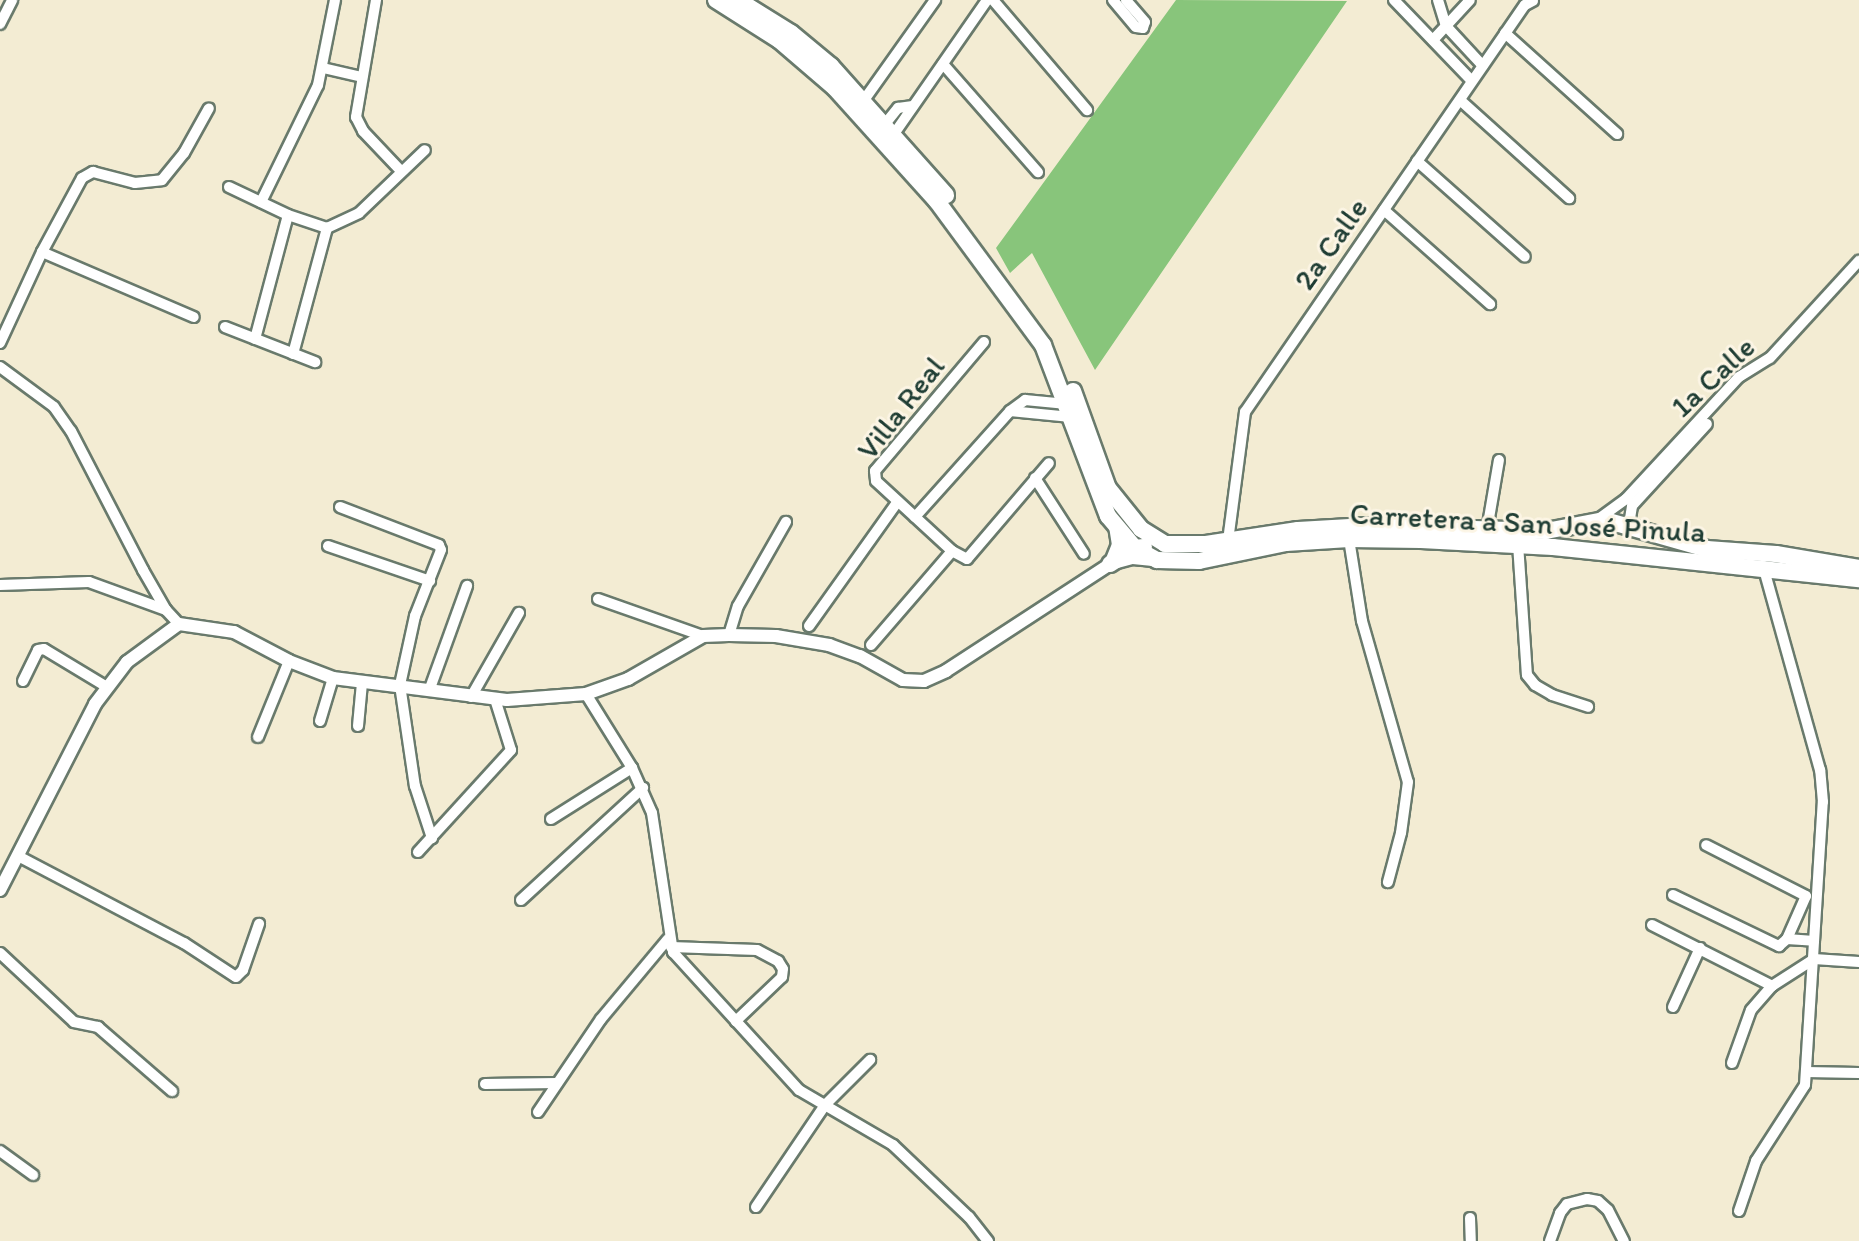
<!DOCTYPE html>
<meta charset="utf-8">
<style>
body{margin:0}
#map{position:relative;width:1859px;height:1241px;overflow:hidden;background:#f3ecd3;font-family:Itim,sans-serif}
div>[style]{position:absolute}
.green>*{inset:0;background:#88c57b}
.roads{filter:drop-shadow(2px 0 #697a6c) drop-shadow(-2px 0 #697a6c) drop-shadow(0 2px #697a6c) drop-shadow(0 -2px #697a6c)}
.minor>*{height:10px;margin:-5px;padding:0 5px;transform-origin:5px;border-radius:5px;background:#fff}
.tertiary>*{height:12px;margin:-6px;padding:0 6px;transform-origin:6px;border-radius:6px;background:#fff}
.primary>*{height:16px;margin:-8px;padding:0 8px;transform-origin:8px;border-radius:8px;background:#fff}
span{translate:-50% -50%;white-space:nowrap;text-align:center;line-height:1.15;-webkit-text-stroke:6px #fcf5e5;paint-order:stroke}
.street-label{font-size:30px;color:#1f3d34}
</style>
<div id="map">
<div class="green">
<div style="clip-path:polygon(1176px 0,1347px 1px,1095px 370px,1032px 253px,1010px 273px,996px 248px)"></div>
</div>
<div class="roads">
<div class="minor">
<div style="left:376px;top:0;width:119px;rotate:99.7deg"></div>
<div style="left:356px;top:117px;width:16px;rotate:63deg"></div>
<div style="left:363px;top:131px;width:55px;rotate:46.5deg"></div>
<div style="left:993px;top:0;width:145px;rotate:49.5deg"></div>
<div style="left:1113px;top:0;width:35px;rotate:50deg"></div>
<div style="left:1136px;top:27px;width:7px;rotate:8deg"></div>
<div style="left:1143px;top:28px;width:6px;rotate:-72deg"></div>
<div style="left:1145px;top:22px;width:29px;rotate:-131deg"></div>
<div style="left:1394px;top:0;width:112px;rotate:46.1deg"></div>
<div style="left:1438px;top:0;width:27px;rotate:73deg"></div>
<div style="left:1446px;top:26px;width:54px;rotate:47.2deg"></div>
<div style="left:0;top:24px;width:27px;rotate:-63deg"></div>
<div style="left:1505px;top:33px;width:151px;rotate:42deg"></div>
<div style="left:1433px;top:40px;width:54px;rotate:-47.2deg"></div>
<div style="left:943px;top:64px;width:144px;rotate:48.7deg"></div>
<div style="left:323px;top:68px;width:40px;rotate:13deg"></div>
<div style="left:864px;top:100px;width:123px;rotate:-54.6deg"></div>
<div style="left:1460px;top:100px;width:147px;rotate:42deg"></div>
<div style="left:885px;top:124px;width:21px;rotate:-51deg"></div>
<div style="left:898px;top:108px;width:15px;rotate:-8deg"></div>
<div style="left:894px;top:134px;width:163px;rotate:-55.2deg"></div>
<div style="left:1417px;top:161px;width:144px;rotate:41.6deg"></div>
<div style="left:229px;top:187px;width:65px;rotate:25.4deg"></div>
<div style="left:288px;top:215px;width:41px;rotate:18.4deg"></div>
<div style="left:327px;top:228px;width:35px;rotate:-25deg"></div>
<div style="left:359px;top:213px;width:91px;rotate:-43.7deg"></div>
<div style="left:261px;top:202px;width:130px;rotate:-64deg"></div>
<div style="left:318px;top:85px;width:87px;rotate:-78.7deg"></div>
<div style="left:1384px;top:210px;width:142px;rotate:41.6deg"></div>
<div style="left:42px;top:252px;width:165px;rotate:23.2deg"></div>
<div style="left:225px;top:327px;width:97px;rotate:21.3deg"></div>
<div style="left:255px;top:339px;width:128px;rotate:-75.1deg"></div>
<div style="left:984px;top:342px;width:169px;rotate:130.2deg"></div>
<div style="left:875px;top:471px;width:10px;rotate:84deg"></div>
<div style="left:876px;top:481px;width:103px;rotate:42.6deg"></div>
<div style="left:952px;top:551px;width:17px;rotate:28deg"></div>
<div style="left:967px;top:559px;width:126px;rotate:-49.5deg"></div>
<div style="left:0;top:343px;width:100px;rotate:-65.2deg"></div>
<div style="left:42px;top:252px;width:84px;rotate:-61.6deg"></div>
<div style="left:82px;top:178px;width:13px;rotate:-29deg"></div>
<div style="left:93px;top:172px;width:43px;rotate:14.7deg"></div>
<div style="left:135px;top:183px;width:27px;rotate:-6deg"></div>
<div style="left:162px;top:180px;width:35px;rotate:-51deg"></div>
<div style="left:184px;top:153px;width:51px;rotate:-60.9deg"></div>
<div style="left:293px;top:354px;width:131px;rotate:-74.9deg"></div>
<div style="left:0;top:367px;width:67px;rotate:36.5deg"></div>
<div style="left:54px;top:407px;width:29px;rotate:55deg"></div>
<div style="left:71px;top:431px;width:157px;rotate:62.6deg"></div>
<div style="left:143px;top:570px;width:46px;rotate:60.1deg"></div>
<div style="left:166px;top:610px;width:19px;rotate:47deg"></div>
<div style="left:1010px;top:411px;width:61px;rotate:5.6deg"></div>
<div style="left:1035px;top:478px;width:90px;rotate:57.2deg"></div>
<div style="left:340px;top:507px;width:106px;rotate:21deg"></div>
<div style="left:439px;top:545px;width:5px;rotate:68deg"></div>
<div style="left:441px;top:550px;width:71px;rotate:111.5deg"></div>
<div style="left:415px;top:616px;width:71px;rotate:102.3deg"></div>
<div style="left:400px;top:685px;width:102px;rotate:81.6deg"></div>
<div style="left:415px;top:786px;width:55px;rotate:71.9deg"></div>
<div style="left:915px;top:517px;width:142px;rotate:-48.1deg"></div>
<div style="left:1010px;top:411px;width:19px;rotate:-36deg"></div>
<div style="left:1025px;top:400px;width:42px;rotate:5.4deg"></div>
<div style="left:1597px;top:520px;width:36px;rotate:-36deg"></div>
<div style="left:1626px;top:499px;width:166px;rotate:-47.2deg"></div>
<div style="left:1739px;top:377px;width:36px;rotate:-32deg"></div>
<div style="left:1770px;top:358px;width:132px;rotate:-47.5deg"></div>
<div style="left:1629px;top:525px;width:19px;rotate:-81deg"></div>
<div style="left:1632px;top:506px;width:111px;rotate:-47.6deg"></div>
<div style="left:1487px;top:530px;width:71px;rotate:-80.3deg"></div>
<div style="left:1349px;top:539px;width:83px;rotate:81deg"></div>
<div style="left:1362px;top:621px;width:167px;rotate:74.1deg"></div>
<div style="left:1408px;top:782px;width:51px;rotate:97.8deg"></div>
<div style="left:1401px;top:833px;width:51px;rotate:104.9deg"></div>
<div style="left:1228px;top:541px;width:130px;rotate:-82.5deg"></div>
<div style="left:1245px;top:412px;width:494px;rotate:-55.5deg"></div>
<div style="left:1525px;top:5px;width:9px;rotate:-27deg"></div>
<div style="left:1518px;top:544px;width:131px;rotate:86.1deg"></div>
<div style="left:1527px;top:675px;width:13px;rotate:51deg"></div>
<div style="left:1535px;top:685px;width:20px;rotate:30deg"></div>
<div style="left:1552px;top:695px;width:38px;rotate:18deg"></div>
<div style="left:328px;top:546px;width:108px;rotate:18.9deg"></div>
<div style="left:0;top:585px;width:89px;rotate:-1.9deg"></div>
<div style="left:89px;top:582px;width:82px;rotate:20deg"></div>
<div style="left:598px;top:599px;width:111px;rotate:19.4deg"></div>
<div style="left:809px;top:626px;width:153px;rotate:-54.5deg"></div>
<div style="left:729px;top:635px;width:30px;rotate:-73deg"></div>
<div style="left:738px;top:606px;width:97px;rotate:-60.3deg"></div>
<div style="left:871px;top:645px;width:124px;rotate:-49.2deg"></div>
<div style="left:23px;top:681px;width:34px;rotate:-64deg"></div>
<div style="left:38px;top:650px;width:6px;rotate:-9deg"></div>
<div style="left:44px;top:649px;width:74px;rotate:31.1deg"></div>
<div style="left:429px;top:691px;width:112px;rotate:-70.1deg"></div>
<div style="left:586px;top:694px;width:87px;rotate:58.1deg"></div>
<div style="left:632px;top:768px;width:49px;rotate:66deg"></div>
<div style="left:652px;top:813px;width:141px;rotate:81.4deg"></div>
<div style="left:673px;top:952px;width:187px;rotate:47.6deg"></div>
<div style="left:799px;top:1090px;width:109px;rotate:30.3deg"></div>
<div style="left:893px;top:1145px;width:105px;rotate:43.5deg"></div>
<div style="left:969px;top:1217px;width:31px;rotate:52deg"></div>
<div style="left:471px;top:697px;width:97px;rotate:-60.3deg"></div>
<div style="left:320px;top:721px;width:45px;rotate:-73.2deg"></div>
<div style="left:358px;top:726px;width:43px;rotate:-84.7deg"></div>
<div style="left:258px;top:737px;width:82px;rotate:-67.8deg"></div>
<div style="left:551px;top:819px;width:96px;rotate:-32.2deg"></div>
<div style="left:418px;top:852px;width:138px;rotate:-47.6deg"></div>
<div style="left:511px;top:750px;width:53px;rotate:-107.4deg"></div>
<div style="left:18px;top:856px;width:187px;rotate:27.7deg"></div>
<div style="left:184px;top:943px;width:62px;rotate:33.2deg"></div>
<div style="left:236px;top:977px;width:10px;rotate:-45deg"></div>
<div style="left:243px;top:970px;width:49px;rotate:-70.8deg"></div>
<div style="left:1673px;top:895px;width:118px;rotate:25.7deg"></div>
<div style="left:1779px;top:946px;width:11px;rotate:-41deg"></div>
<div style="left:1787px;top:939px;width:47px;rotate:-66.2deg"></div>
<div style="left:1806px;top:896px;width:112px;rotate:-153deg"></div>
<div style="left:521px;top:900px;width:166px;rotate:-42.6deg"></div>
<div style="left:1652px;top:925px;width:135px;rotate:26.9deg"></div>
<div style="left:1787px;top:939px;width:27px;rotate:4deg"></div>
<div style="left:671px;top:947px;width:86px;rotate:2deg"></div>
<div style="left:757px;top:950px;width:24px;rotate:28deg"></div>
<div style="left:778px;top:961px;width:9px;rotate:58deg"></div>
<div style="left:783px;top:969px;width:8px;rotate:97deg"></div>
<div style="left:782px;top:977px;width:64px;rotate:136.3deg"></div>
<div style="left:0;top:953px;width:101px;rotate:43deg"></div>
<div style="left:74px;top:1022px;width:25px;rotate:12deg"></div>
<div style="left:98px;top:1027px;width:98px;rotate:40.9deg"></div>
<div style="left:1673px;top:1007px;width:65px;rotate:-65.4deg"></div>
<div style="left:1732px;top:1063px;width:56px;rotate:-70.3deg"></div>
<div style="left:1751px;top:1010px;width:32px;rotate:-49deg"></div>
<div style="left:1772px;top:986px;width:50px;rotate:-32.7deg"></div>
<div style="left:1814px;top:959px;width:45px;rotate:3.8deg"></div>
<div style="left:1806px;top:1072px;width:53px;rotate:1.1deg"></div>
<div style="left:485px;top:1084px;width:72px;rotate:-0.8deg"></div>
<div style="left:538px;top:1112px;width:112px;rotate:-55.9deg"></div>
<div style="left:601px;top:1019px;width:104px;rotate:-50.1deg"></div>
<div style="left:0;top:1151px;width:41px;rotate:36deg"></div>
<div style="left:756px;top:1207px;width:123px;rotate:-55.9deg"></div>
<div style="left:825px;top:1105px;width:64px;rotate:-45deg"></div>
<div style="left:1739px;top:1211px;width:53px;rotate:-71.2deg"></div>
<div style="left:1756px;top:1161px;width:90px;rotate:-57.2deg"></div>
<div style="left:1805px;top:1085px;width:284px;rotate:-86.4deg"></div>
<div style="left:1823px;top:802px;width:32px;rotate:-95deg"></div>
<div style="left:1820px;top:770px;width:212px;rotate:-105.6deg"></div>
<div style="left:1470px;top:1218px;width:23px;rotate:88deg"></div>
<div style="left:1550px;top:1241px;width:30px;rotate:-70deg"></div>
<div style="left:1560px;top:1213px;width:11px;rotate:-52deg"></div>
<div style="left:1567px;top:1204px;width:21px;rotate:-14deg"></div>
<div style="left:1587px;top:1199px;width:11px;rotate:10deg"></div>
<div style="left:1598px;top:1201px;width:13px;rotate:42deg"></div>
<div style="left:1608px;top:1210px;width:35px;rotate:63deg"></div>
</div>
<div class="tertiary">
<div style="left:1111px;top:562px;width:18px;rotate:-68deg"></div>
<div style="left:1118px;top:545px;width:19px;rotate:-99deg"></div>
<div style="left:0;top:890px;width:209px;rotate:-62.9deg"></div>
<div style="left:95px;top:704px;width:53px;rotate:-52.7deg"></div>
<div style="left:127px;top:662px;width:64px;rotate:-36.2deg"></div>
<div style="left:179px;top:624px;width:56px;rotate:8.3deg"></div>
<div style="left:234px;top:632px;width:62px;rotate:27.8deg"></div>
<div style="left:289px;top:661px;width:47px;rotate:21.1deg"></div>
<div style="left:333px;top:678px;width:175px;rotate:7.2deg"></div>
<div style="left:507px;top:700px;width:79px;rotate:-4.3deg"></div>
<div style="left:586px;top:694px;width:45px;rotate:-19.7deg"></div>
<div style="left:628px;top:679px;width:86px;rotate:-29.8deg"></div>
<div style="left:703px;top:636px;width:26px;rotate:-2deg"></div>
<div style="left:729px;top:635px;width:47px;rotate:1.2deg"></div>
<div style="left:776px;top:636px;width:54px;rotate:9.6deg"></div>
<div style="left:829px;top:645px;width:33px;rotate:20deg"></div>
<div style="left:860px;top:656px;width:49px;rotate:29.2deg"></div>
<div style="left:903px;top:680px;width:21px;rotate:3deg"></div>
<div style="left:924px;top:681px;width:24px;rotate:-24deg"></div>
<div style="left:946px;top:671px;width:196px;rotate:-33.1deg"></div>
<div style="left:1110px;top:564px;width:24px;rotate:-15deg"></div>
<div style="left:1133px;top:558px;width:20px;rotate:6deg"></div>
</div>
<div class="primary">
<div style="left:716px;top:0;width:75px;rotate:32.4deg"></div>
<div style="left:779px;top:40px;width:74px;rotate:40.6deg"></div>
<div style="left:835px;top:88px;width:151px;rotate:48deg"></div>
<div style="left:936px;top:200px;width:180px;rotate:53.6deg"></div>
<div style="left:1043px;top:345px;width:183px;rotate:69.2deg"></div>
<div style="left:1108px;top:516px;width:42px;rotate:49.8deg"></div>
<div style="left:1135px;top:548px;width:25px;rotate:29deg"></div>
<div style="left:1157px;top:560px;width:42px;rotate:1.4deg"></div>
<div style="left:1199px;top:561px;width:89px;rotate:-11.7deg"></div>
<div style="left:1286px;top:543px;width:63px;rotate:-3.6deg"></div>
<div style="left:1349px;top:539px;width:72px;rotate:0.8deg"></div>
<div style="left:1421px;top:540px;width:132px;rotate:3deg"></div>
<div style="left:1553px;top:547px;width:308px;rotate:6deg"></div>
<div style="left:738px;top:0;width:62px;rotate:31.9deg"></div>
<div style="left:791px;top:33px;width:52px;rotate:39.5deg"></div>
<div style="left:831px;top:66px;width:173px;rotate:48.3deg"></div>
<div style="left:1073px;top:391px;width:103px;rotate:70.2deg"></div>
<div style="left:1108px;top:488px;width:53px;rotate:51.2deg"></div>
<div style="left:1141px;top:529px;width:28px;rotate:32deg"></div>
<div style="left:1165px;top:544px;width:41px"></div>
<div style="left:1206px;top:544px;width:93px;rotate:-8.7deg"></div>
<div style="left:1298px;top:530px;width:69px;rotate:-3.3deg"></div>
<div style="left:1367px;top:526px;width:179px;rotate:1.6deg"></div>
<div style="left:1546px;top:531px;width:60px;rotate:-10.6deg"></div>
<div style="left:1605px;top:520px;width:106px;rotate:15.9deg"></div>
<div style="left:1707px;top:549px;width:69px;rotate:4.1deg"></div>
<div style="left:1776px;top:554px;width:84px;rotate:9.6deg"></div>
<div style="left:1110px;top:564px;width:30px;rotate:-33deg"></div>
<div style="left:1135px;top:548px;width:9px;rotate:-6deg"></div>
</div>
</div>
<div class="street-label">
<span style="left:1331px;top:244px;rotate:-55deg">2a Calle</span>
<span style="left:1713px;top:377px;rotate:-43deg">1a Calle</span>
<span style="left:901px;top:408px;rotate:-52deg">Villa Real</span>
<span style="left:1528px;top:523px;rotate:3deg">Carretera a San José Pinula</span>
</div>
</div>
